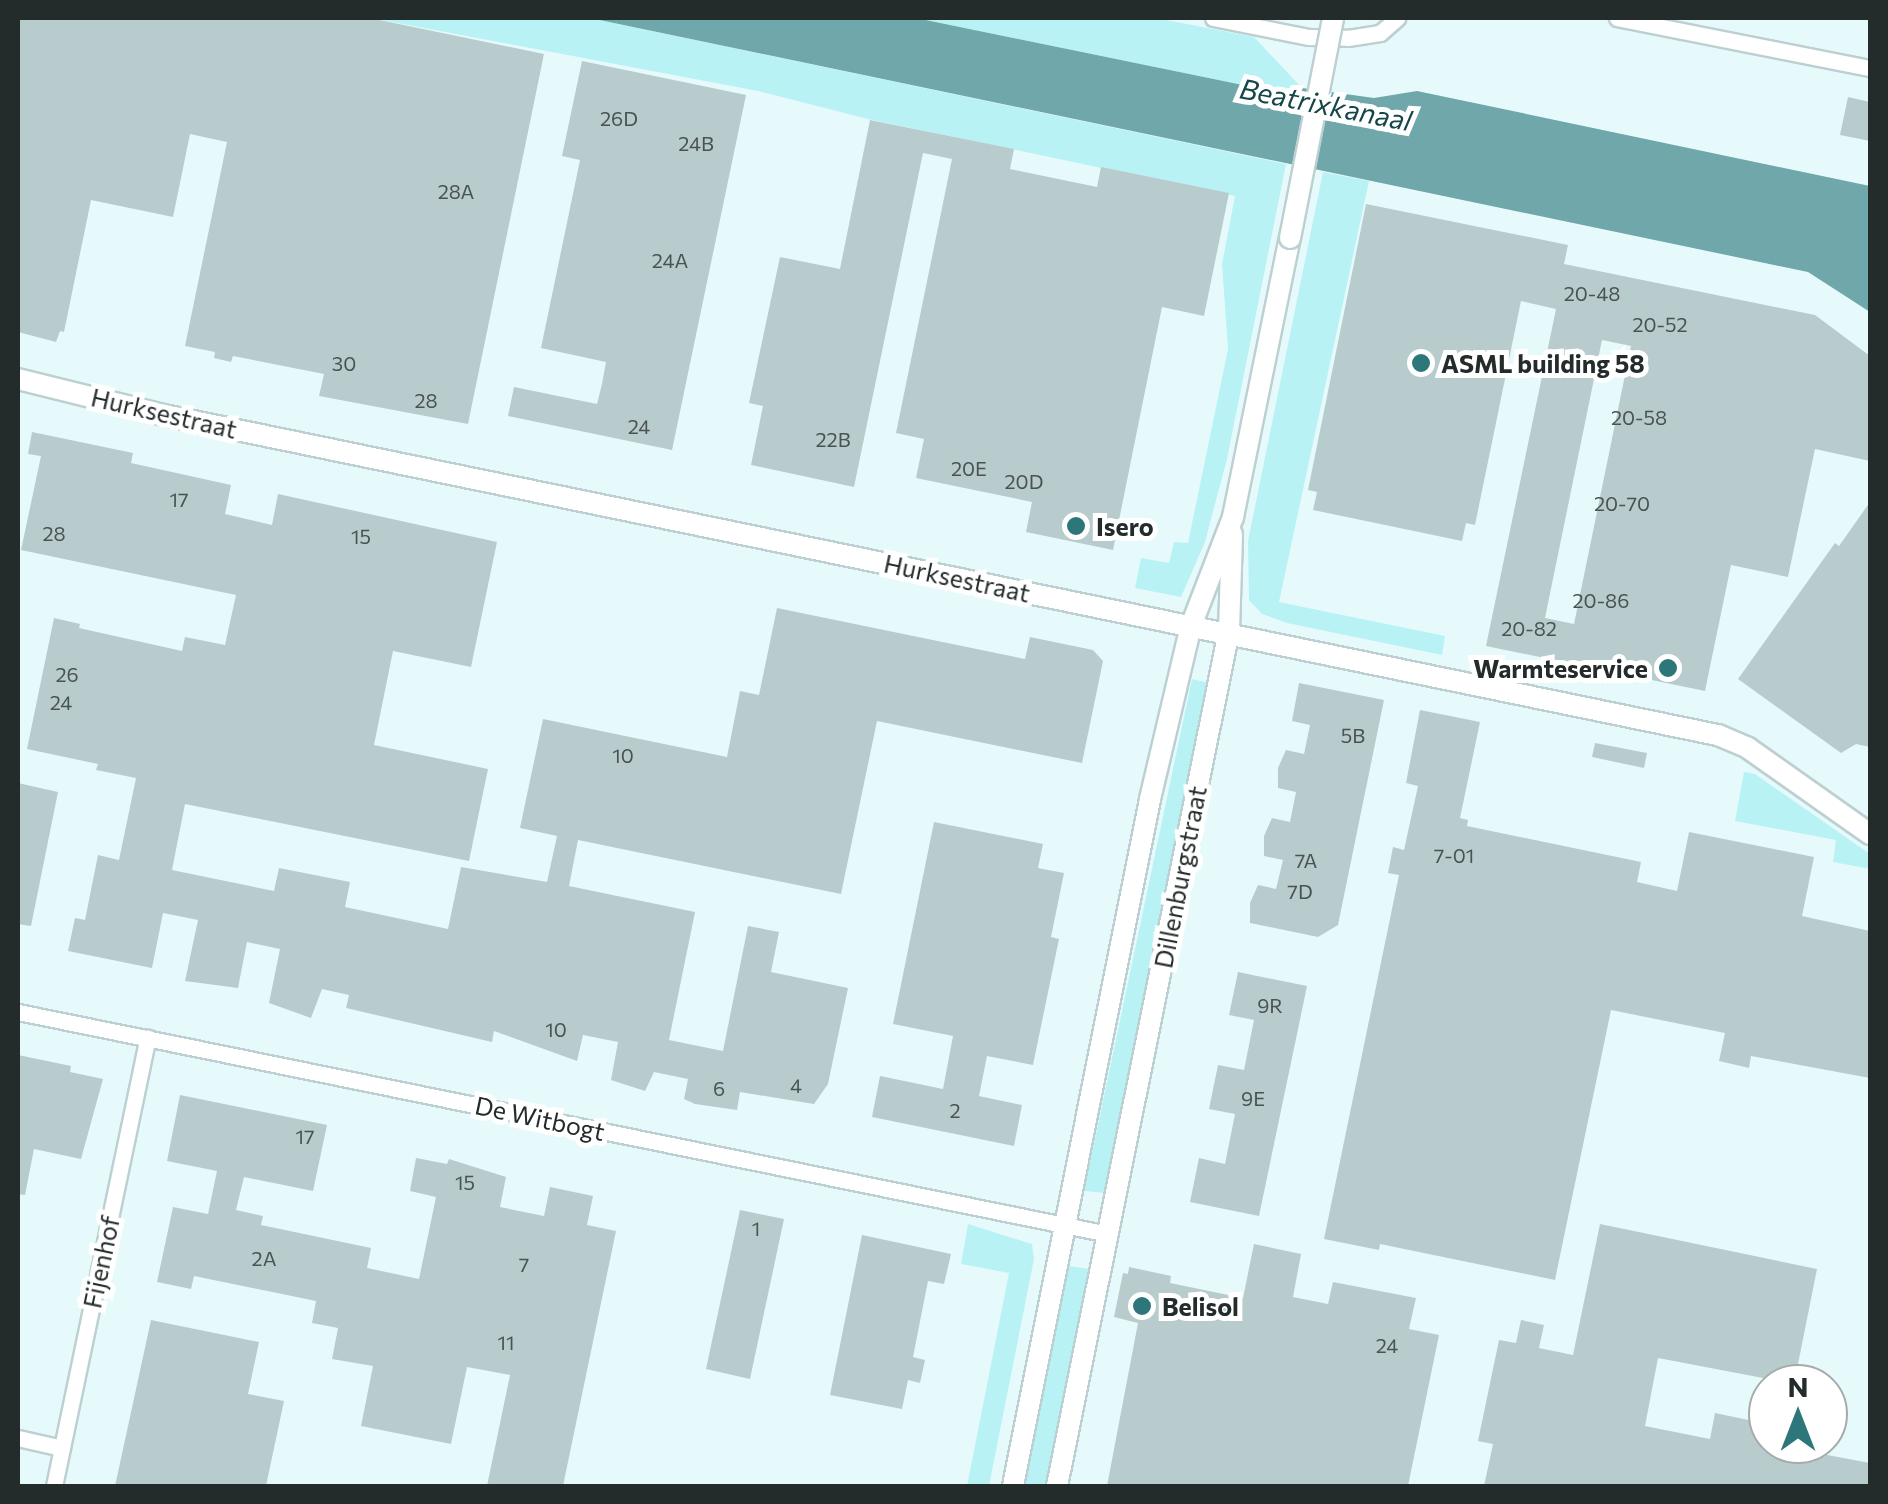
<!DOCTYPE html>
<style>
body{margin:0}
#map{position:relative;width:1888px;height:1504px;overflow:hidden;background:#e7fafb;font-family:Commissioner,sans-serif}
div>[style]{position:absolute}
.green>*{inset:0;background:#b9f2f5}
.water>*{inset:0;background:#70a7aa}
.building>*{inset:0;background:#b9cccd}
.roads{filter:drop-shadow(2px 0 #bdd0d1) drop-shadow(-2px 0 #bdd0d1) drop-shadow(0 2px #bdd0d1) drop-shadow(0 -2px #bdd0d1)}
.minor>*{height:15px;margin:-7.5px;padding:0 7.5px;transform-origin:7.5px;border-radius:7.5px;background:#fff}
.tertiary>*{height:20px;margin:-10px;padding:0 10px;transform-origin:10px;border-radius:10px;background:#fff}
.bridges{filter:drop-shadow(2px 0 #bdd0d1) drop-shadow(-2px 0 #bdd0d1) drop-shadow(0 2px #bdd0d1) drop-shadow(0 -2px #bdd0d1)}
.tertiary-bridge>*{height:20px;margin:-10px;padding:0 10px;transform-origin:10px;border-radius:10px;background:#fff}
.dots>*{width:28px;height:28px;translate:-50% -50%;box-sizing:border-box;border:5px solid #fff;border-radius:50%}
span{translate:-50% -50%;white-space:nowrap;text-align:center;line-height:1.15;-webkit-text-stroke:10px #fff;paint-order:stroke}
.number-label{font-size:20px;color:#495354}
.number-label span{-webkit-text-stroke-width:0}
.poi-label{font-size:25px;color:#242b2b;font-weight:700}
.left{translate:0 -50%;text-align:left}
.right{translate:-100% -50%;text-align:right}
.street-label{font-size:25px;color:#242b2b}
.water-label{font-size:28px;color:#144749;font-style:italic}
.frame{position:absolute;inset:0;border:20px solid #242b2b;pointer-events:none}
.north{position:absolute;left:1748px;top:1364px;width:100px;height:100px;box-sizing:border-box;background:#fff;border:2px solid #a7aaaa;border-radius:50%;rotate:0deg;font-size:28px;font-weight:700;line-height:40px;text-align:center;color:#242b2b}
.north::after{content:'';display:block;margin:auto;width:35px;height:45px;background:#2d777b;clip-path:polygon(50% 0,100% 100%,50% 72%,0 100%)}
</style>
<div id="map">
<div class="green">
<div style="clip-path:polygon(371px 18px,590px 18px,1286px 164px,1227px 459px,1205px 542px,1181px 597px,1135px 588px,1141px 558px,1169px 563px,1174px 542px,1188px 543px,1228px 349px,1222px 264px,1235px 196px,868px 119px,758px 91px)"></div>
<div style="clip-path:polygon(916px 18px,1156px 18px,1254px 37px,1302px 88px,1282px 93px)"></div>
<div style="clip-path:polygon(1323px 172px,1369px 181px,1279px 602px,1445px 636px,1442px 655px,1287px 623px,1262px 614px,1249px 600px,1248px 541px)"></div>
<div style="clip-path:polygon(1192px 679px,1209px 683px,1105px 1193px,1084px 1191px)"></div>
<div style="clip-path:polygon(1744px 772px,1755px 774px,1870px 854px,1870px 869px,1833px 862px,1836px 840px,1735px 821px)"></div>
<div style="clip-path:polygon(968px 1224px,1032px 1244px,1034px 1259px,989px 1486px,967px 1486px,1009px 1273px,961px 1264px)"></div>
<div style="clip-path:polygon(1068px 1266px,1090px 1269px,1045px 1486px,1021px 1486px)"></div>
</div>
<div class="water">
<div style="clip-path:polygon(590px 18px,916px 18px,1282px 93px,1302px 88px,1374px 98px,1417px 91px,1870px 186px,1870px 312px,1808px 272px)"></div>
</div>
<div class="building">
<div style="clip-path:polygon(18px 18px,370px 18px,544px 54px,468px 424px,319px 396px,324px 374px,233px 356px,231px 362px,214px 358px,215px 352px,185px 346px,227px 142px,190px 134px,173px 217px,91px 200px,64px 332px,60px 331px,56px 342px,18px 332px)"></div>
<div style="clip-path:polygon(582px 61px,746px 95px,672px 450px,508px 416px,514px 387px,597px 404px,602px 384px,606px 362px,541px 348px,580px 160px,562px 156px)"></div>
<div style="clip-path:polygon(1848px 97px,1870px 102px,1870px 141px,1840px 135px)"></div>
<div style="clip-path:polygon(870px 120px,1014px 149px,1010px 169px,1097px 187px,1101px 167px,1229px 193px,1204px 316px,1162px 307px,1113px 550px,1026px 532px,1032px 502px,916px 478px,924px 439px,896px 433px,952px 159px,923px 153px,854px 487px,751px 465px,763px 406px,749px 403px,780px 257px,840px 269px)"></div>
<div style="clip-path:polygon(evenodd,1366px 204px,1568px 245px,1564px 264px,1815px 315px,1870px 356px,1870px 461px,1815px 449px,1788px 577px,1731px 565px,1705px 691px,1486px 646px,1556px 309px,1521px 301px,1475px 525px,1466px 523px,1462px 541px,1313px 510px,1317px 492px,1308px 490px,1366px 204px,1602px 340px,1631px 346px,1574px 624px,1545px 618px,1602px 340px)"></div>
<div style="clip-path:polygon(32px 432px,133px 453px,131px 463px,231px 485px,225px 514px,272px 525px,278px 494px,497px 542px,471px 667px,393px 651px,374px 745px,488px 769px,469px 861px,185px 804px,172px 870px,274px 891px,279px 868px,350px 882px,345px 907px,448px 929px,461px 867px,547px 882px,557px 836px,520px 828px,543px 719px,727px 757px,740px 691px,759px 695px,777px 608px,1025px 659px,1030px 637px,1093px 650px,1103px 661px,1082px 763px,877px 721px,841px 894px,578px 840px,569px 886px,695px 912px,669px 1040px,723px 1051px,748px 926px,779px 932px,771px 972px,848px 988px,828px 1084px,814px 1104px,740px 1092px,737px 1110px,695px 1104px,684px 1099px,688px 1079px,654px 1072px,645px 1091px,611px 1080px,618px 1042px,583px 1035px,577px 1061px,494px 1031px,492px 1042px,346px 1008px,349px 995px,322px 989px,311px 1018px,269px 1003px,280px 949px,247px 942px,238px 988px,185px 981px,198px 920px,163px 913px,152px 968px,68px 951px,75px 918px,85px 920px,98px 855px,119px 860px,136px 778px,96px 770px,98px 764px,27px 749px,54px 618px,80px 624px,79px 628px,182px 651px,185px 637px,225px 645px,236px 595px,21px 550px,41px 456px,28px 454px)"></div>
<div style="clip-path:polygon(1870px 502px,1870px 747px,1856px 744px,1841px 753px,1738px 679px,1835px 543px,1839px 546px)"></div>
<div style="clip-path:polygon(1299px 683px,1384px 700px,1338px 925px,1318px 937px,1250px 923px,1250px 903px,1258px 885px,1276px 889px,1283px 860px,1264px 856px,1264px 836px,1272px 818px,1290px 822px,1296px 792px,1278px 788px,1278px 768px,1286px 750px,1304px 754px,1310px 725px,1292px 721px)"></div>
<div style="clip-path:polygon(1420px 710px,1480px 722px,1460px 818px,1468px 820px,1467px 826px,1641px 862px,1637px 882px,1677px 891px,1689px 832px,1814px 857px,1802px 916px,1870px 931px,1870px 1078px,1751px 1056px,1749px 1068px,1719px 1061px,1725px 1033px,1611px 1010px,1555px 1280px,1380px 1244px,1379px 1250px,1324px 1239px,1399px 875px,1388px 873px,1393px 847px,1404px 850px,1418px 786px,1406px 783px)"></div>
<div style="clip-path:polygon(1595px 743px,1647px 753px,1644px 768px,1592px 757px)"></div>
<div style="clip-path:polygon(18px 783px,58px 792px,31px 926px,18px 924px)"></div>
<div style="clip-path:polygon(934px 822px,1043px 844px,1038px 868px,1064px 873px,1051px 937px,1059px 939px,1033px 1065px,987px 1056px,979px 1096px,1022px 1105px,1014px 1146px,872px 1117px,880px 1076px,943px 1089px,953px 1036px,893px 1024px)"></div>
<div style="clip-path:polygon(1238px 972px,1307px 986px,1259px 1216px,1190px 1202px,1199px 1158px,1225px 1164px,1235px 1114px,1209px 1109px,1218px 1065px,1244px 1070px,1254px 1020px,1229px 1015px)"></div>
<div style="clip-path:polygon(18px 1055px,71px 1066px,70px 1072px,103px 1079px,81px 1159px,34px 1149px,25px 1195px,18px 1194px)"></div>
<div style="clip-path:polygon(180px 1095px,327px 1125px,313px 1191px,244px 1177px,236px 1210px,263px 1216px,261px 1225px,371px 1248px,367px 1268px,419px 1279px,436px 1197px,410px 1191px,416px 1158px,447px 1164px,449px 1159px,506px 1177px,500px 1207px,544px 1216px,550px 1187px,593px 1196px,587px 1225px,616px 1231px,563px 1486px,487px 1486px,510px 1375px,467px 1367px,451px 1444px,361px 1426px,373px 1366px,332px 1359px,338px 1328px,312px 1323px,316px 1301px,194px 1276px,191px 1289px,157px 1282px,173px 1207px,208px 1214px,217px 1171px,167px 1161px)"></div>
<div style="clip-path:polygon(740px 1210px,784px 1219px,750px 1379px,706px 1369px)"></div>
<div style="clip-path:polygon(1600px 1224px,1817px 1269px,1794px 1384px,1658px 1358px,1645px 1426px,1710px 1439px,1715px 1413px,1768px 1424px,1768px 1444px,1870px 1463px,1870px 1486px,1484px 1486px,1493px 1444px,1478px 1441px,1499px 1340px,1516px 1343px,1521px 1320px,1544px 1325px,1539px 1348px,1573px 1355px)"></div>
<div style="clip-path:polygon(862px 1235px,951px 1254px,944px 1284px,928px 1281px,913px 1357px,925px 1360px,920px 1383px,908px 1380px,902px 1409px,830px 1395px)"></div>
<div style="clip-path:polygon(1254px 1244px,1301px 1254px,1293px 1297px,1328px 1304px,1333px 1282px,1416px 1298px,1409px 1329px,1439px 1335px,1408px 1486px,1107px 1486px,1138px 1323px,1114px 1317px,1123px 1273px,1128px 1274px,1129px 1267px,1171px 1276px,1170px 1283px,1243px 1298px)"></div>
<div style="clip-path:polygon(151px 1320px,259px 1342px,248px 1394px,284px 1401px,266px 1486px,115px 1486px)"></div>
</div>
<div class="roads">
<div class="minor">
<div style="left:1213px;top:18px;width:98px;rotate:11.2deg"></div>
<div style="left:1309px;top:37px;width:39px;rotate:1deg"></div>
<div style="left:1348px;top:38px;width:32px;rotate:-9deg"></div>
<div style="left:1380px;top:33px;width:23px;rotate:-41deg"></div>
<div style="left:1617px;top:18px;width:258px;rotate:11.2deg"></div>
<div style="left:18px;top:1012px;width:1112px;rotate:11.51deg"></div>
<div style="left:18px;top:1438px;width:45px;rotate:12.8deg"></div>
<div style="left:54px;top:1486px;width:458px;rotate:-78.2deg"></div>
</div>
<div class="tertiary">
<div style="left:18px;top:379px;width:150px;rotate:13.9deg"></div>
<div style="left:164px;top:415px;width:1587px;rotate:11.64deg"></div>
<div style="left:1718px;top:735px;width:33px;rotate:23deg"></div>
<div style="left:1748px;top:748px;width:149px;rotate:35.2deg"></div>
<div style="left:1013px;top:1486px;width:701px;rotate:-78.72deg"></div>
<div style="left:1150px;top:799px;width:178px;rotate:-76.7deg"></div>
<div style="left:1191px;top:626px;width:117px;rotate:-68.9deg"></div>
<div style="left:1233px;top:517px;width:285px;rotate:-78.5deg"></div>
<div style="left:1057px;top:1486px;width:872px;rotate:-78.63deg"></div>
<div style="left:1229px;top:631px;width:97px;rotate:-88.2deg"></div>
</div>
</div>
<div class="bridges">
<div class="tertiary-bridge">
<div style="left:1290px;top:238px;width:224px;rotate:-78.9deg"></div>
</div>
</div>
<div class="dots">
<div style="left:1421px;top:363px;background:#2d777b"></div>
<div style="left:1076px;top:526px;background:#2d777b"></div>
<div style="left:1668px;top:668px;background:#2d777b"></div>
<div style="left:1142px;top:1306px;background:#2d777b"></div>
</div>
<div class="number-label">
<span style="left:619px;top:118px">26D</span>
<span style="left:696px;top:143px">24B</span>
<span style="left:456px;top:191px">28A</span>
<span style="left:670px;top:260px">24A</span>
<span style="left:1592px;top:293px">20-48</span>
<span style="left:1660px;top:324px">20-52</span>
<span style="left:344px;top:363px">30</span>
<span style="left:426px;top:400px">28</span>
<span style="left:1639px;top:417px">20-58</span>
<span style="left:639px;top:426px">24</span>
<span style="left:833px;top:439px">22B</span>
<span style="left:969px;top:468px">20E</span>
<span style="left:1024px;top:481px">20D</span>
<span style="left:179px;top:499px">17</span>
<span style="left:1622px;top:503px">20-70</span>
<span style="left:54px;top:533px">28</span>
<span style="left:361px;top:536px">15</span>
<span style="left:1601px;top:600px">20-86</span>
<span style="left:1529px;top:628px">20-82</span>
<span style="left:67px;top:674px">26</span>
<span style="left:61px;top:702px">24</span>
<span style="left:1353px;top:735px">5B</span>
<span style="left:623px;top:755px">10</span>
<span style="left:1454px;top:855px">7-01</span>
<span style="left:1306px;top:860px">7A</span>
<span style="left:1300px;top:891px">7D</span>
<span style="left:1270px;top:1005px">9R</span>
<span style="left:556px;top:1029px">10</span>
<span style="left:796px;top:1085px">4</span>
<span style="left:719px;top:1088px">6</span>
<span style="left:1253px;top:1098px">9E</span>
<span style="left:955px;top:1110px">2</span>
<span style="left:305px;top:1136px">17</span>
<span style="left:465px;top:1182px">15</span>
<span style="left:756px;top:1228px">1</span>
<span style="left:264px;top:1258px">2A</span>
<span style="left:524px;top:1264px">7</span>
<span style="left:506px;top:1342px">11</span>
<span style="left:1387px;top:1345px">24</span>
</div>
<div class="poi-label">
<span class="left" style="left:1441px;top:363px">ASML building 58</span>
<span class="left" style="left:1096px;top:526px">Isero</span>
<span class="right" style="left:1648px;top:668px">Warmteservice</span>
<span class="left" style="left:1162px;top:1306px">Belisol</span>
</div>
<div class="street-label">
<span style="left:164px;top:413px;rotate:13deg">Hurksestraat</span>
<span style="left:957px;top:578px;rotate:12deg">Hurksestraat</span>
<span style="left:1180px;top:877px;rotate:-79deg">Dillenburgstraat</span>
<span style="left:540px;top:1118px;rotate:12deg">De Witbogt</span>
<span style="left:101px;top:1262px;rotate:-78deg">Fijenhof</span>
</div>
<div class="water-label">
<span style="left:1326px;top:104px;rotate:11deg">Beatrixkanaal</span>
</div>
<div class="frame"></div>
<div class="north">N</div>
</div>
